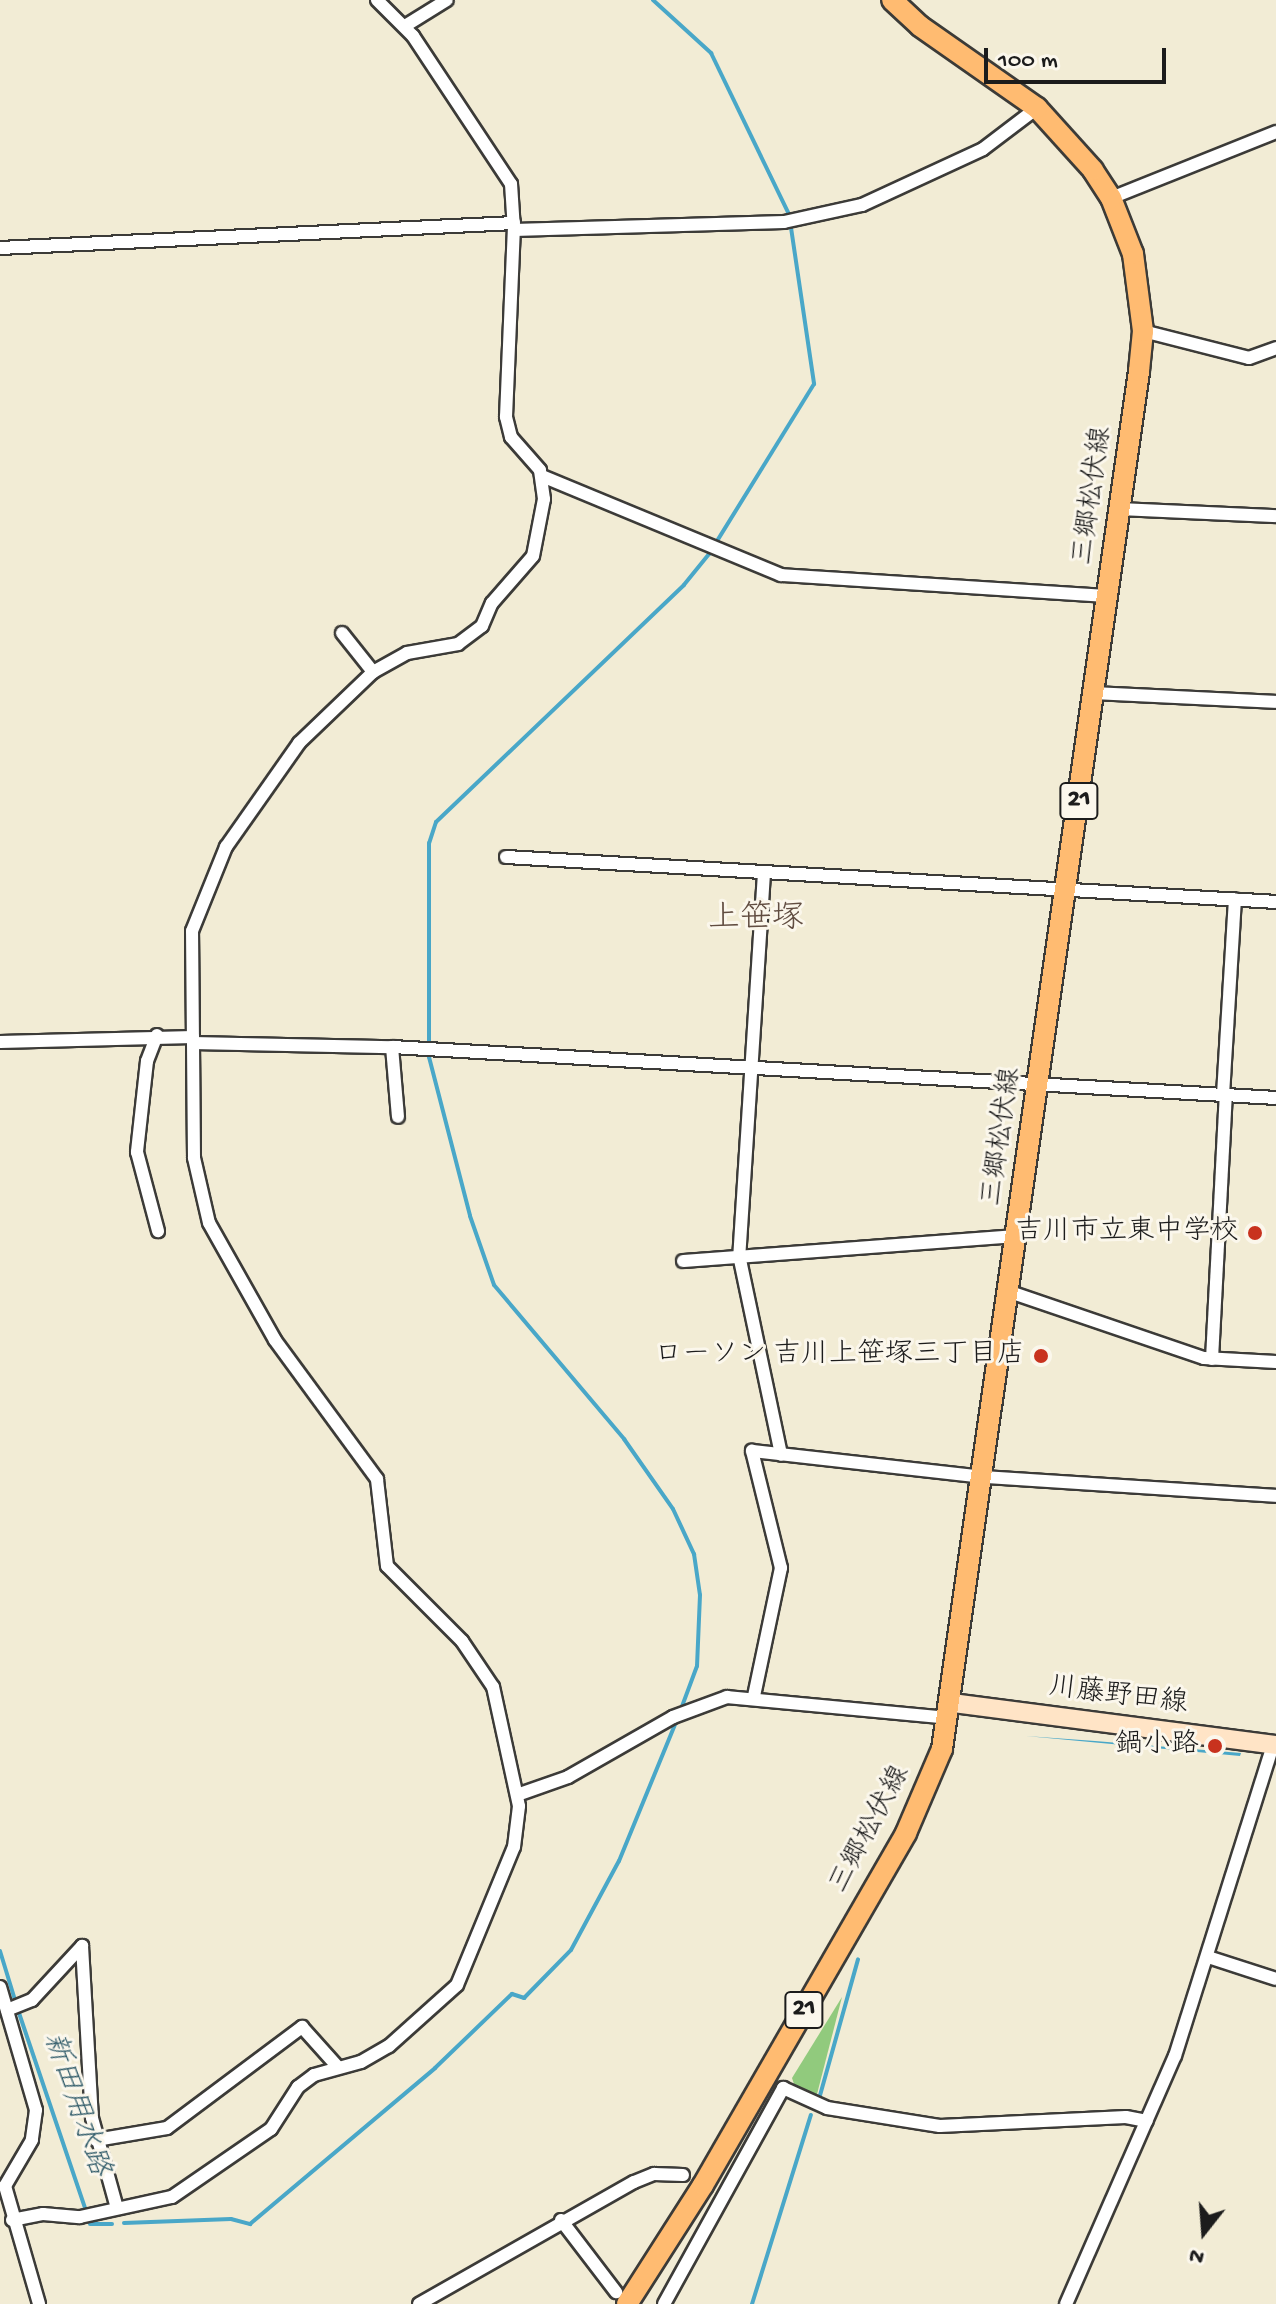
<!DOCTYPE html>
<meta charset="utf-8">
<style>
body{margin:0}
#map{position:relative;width:1276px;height:2304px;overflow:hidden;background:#f2ecd5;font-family:"Gochi Hand","Klee One",sans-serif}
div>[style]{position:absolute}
.green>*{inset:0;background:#91ca7d}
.water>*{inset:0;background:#49a7c8}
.stream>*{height:4px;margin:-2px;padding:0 2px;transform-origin:2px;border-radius:2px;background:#49a7c8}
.roads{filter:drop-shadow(2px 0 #3c3b38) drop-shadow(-2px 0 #3c3b38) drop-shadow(0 2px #3c3b38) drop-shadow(0 -2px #3c3b38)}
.street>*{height:12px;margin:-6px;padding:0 6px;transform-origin:6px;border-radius:6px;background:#fff}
.secondary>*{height:18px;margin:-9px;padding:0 9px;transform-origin:9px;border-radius:9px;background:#ffe4c6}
.primary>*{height:20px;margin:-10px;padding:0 10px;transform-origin:10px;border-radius:10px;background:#ffbb71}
.dots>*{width:22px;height:22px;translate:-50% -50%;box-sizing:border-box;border:4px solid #fbf7ec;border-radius:50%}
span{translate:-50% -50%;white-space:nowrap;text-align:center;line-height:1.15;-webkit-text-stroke:6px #fbf7ec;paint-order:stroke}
.shield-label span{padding:2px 6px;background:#fbf7ec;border:2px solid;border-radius:6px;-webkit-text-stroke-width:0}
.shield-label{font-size:26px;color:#1c1c1c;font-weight:700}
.street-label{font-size:28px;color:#1c1c1c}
.poi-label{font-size:28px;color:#1c1c1c}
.right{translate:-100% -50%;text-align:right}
.water-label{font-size:30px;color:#305b69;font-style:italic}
.quarter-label{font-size:32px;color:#614d41}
.north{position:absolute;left:1164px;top:2192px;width:80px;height:80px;-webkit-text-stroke:6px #fbf7ec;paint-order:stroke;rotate:197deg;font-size:22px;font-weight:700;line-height:32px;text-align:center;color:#1c1c1c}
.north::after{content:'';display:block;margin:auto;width:28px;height:36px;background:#1c1c1c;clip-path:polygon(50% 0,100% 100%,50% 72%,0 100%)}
.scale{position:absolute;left:984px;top:48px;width:182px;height:36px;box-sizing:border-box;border:4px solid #1c1c1c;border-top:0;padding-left:10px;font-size:24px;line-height:28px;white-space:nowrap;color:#1c1c1c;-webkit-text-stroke:6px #fbf7ec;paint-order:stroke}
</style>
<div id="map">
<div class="green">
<div style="clip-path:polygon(842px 1997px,816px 2098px,795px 2087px,792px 2078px)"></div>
</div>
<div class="water">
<div style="clip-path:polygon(1026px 1736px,1095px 1741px,1241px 1753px,1240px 1756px)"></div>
</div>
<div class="stream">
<div style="left:653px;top:0;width:79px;rotate:42.4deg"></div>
<div style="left:711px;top:53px;width:179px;rotate:64.2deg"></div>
<div style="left:789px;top:214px;width:172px;rotate:81.6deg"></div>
<div style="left:814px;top:384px;width:200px;rotate:121.7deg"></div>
<div style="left:709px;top:554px;width:40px;rotate:129deg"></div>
<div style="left:684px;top:585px;width:343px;rotate:136.3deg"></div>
<div style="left:436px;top:822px;width:22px;rotate:108deg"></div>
<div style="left:429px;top:843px;width:214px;rotate:90deg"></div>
<div style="left:429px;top:1057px;width:164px;rotate:75.5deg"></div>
<div style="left:470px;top:1216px;width:73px;rotate:70.8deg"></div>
<div style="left:494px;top:1285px;width:202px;rotate:49.8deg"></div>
<div style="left:624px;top:1439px;width:85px;rotate:55deg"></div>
<div style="left:673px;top:1509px;width:50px;rotate:65deg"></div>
<div style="left:694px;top:1554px;width:41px;rotate:81.7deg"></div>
<div style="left:700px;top:1595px;width:71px;rotate:92.4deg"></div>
<div style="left:697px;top:1666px;width:46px;rotate:110.4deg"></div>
<div style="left:0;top:1951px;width:51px;rotate:73deg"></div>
<div style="left:19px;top:2013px;width:209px;rotate:71.3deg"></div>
<div style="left:819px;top:2099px;width:145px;rotate:-74.4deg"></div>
<div style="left:124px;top:2223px;width:107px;rotate:-2.1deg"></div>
<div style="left:231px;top:2219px;width:20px;rotate:15deg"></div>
<div style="left:250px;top:2224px;width:242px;rotate:-40.1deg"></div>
<div style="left:435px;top:2068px;width:107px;rotate:-43.9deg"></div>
<div style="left:512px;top:1994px;width:13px;rotate:18deg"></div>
<div style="left:524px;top:1998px;width:67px;rotate:-45.6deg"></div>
<div style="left:571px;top:1950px;width:101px;rotate:-61.7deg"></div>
<div style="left:619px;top:1861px;width:156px;rotate:-67.7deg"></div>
<div style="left:90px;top:2224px;width:22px"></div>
<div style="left:752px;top:2304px;width:198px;rotate:-72.7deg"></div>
</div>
<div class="roads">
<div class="street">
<div style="left:405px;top:26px;width:49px;rotate:-31.8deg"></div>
<div style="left:1111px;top:198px;width:178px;rotate:-21.8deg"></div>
<div style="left:514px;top:230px;width:270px;rotate:-1.7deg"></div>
<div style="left:784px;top:222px;width:80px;rotate:-12.3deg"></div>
<div style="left:862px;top:205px;width:133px;rotate:-24.8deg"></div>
<div style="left:983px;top:149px;width:68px;rotate:-37.2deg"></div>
<div style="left:0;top:248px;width:515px;rotate:-2.78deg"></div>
<div style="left:1143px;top:331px;width:109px;rotate:14.3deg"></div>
<div style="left:1249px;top:358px;width:29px;rotate:-20deg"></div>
<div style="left:542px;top:476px;width:259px;rotate:22.5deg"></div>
<div style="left:781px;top:575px;width:328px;rotate:3.7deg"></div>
<div style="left:1120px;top:509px;width:156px;rotate:2.6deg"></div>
<div style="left:342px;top:633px;width:50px;rotate:51.5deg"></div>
<div style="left:1094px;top:693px;width:182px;rotate:2.8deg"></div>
<div style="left:506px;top:857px;width:771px;rotate:3.34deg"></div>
<div style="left:764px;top:873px;width:383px;rotate:93.7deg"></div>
<div style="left:739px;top:1255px;width:204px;rotate:78.1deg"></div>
<div style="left:157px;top:1035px;width:28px;rotate:111deg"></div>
<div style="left:147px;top:1061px;width:92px;rotate:96.3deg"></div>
<div style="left:137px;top:1152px;width:82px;rotate:75.1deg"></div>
<div style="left:0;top:1042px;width:193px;rotate:-1.5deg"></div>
<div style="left:193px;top:1043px;width:199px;rotate:1.2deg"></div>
<div style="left:392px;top:1047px;width:885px;rotate:3.3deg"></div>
<div style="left:392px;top:1047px;width:70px;rotate:85.1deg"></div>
<div style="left:1223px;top:1095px;width:196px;rotate:-86.5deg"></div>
<div style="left:683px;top:1261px;width:335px;rotate:-4.3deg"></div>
<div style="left:1010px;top:1292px;width:205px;rotate:18.8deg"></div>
<div style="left:1204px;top:1358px;width:72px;rotate:3.2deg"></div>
<div style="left:1212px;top:1359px;width:264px;rotate:-87deg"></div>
<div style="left:754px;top:1696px;width:131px;rotate:-78.1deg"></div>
<div style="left:781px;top:1568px;width:121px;rotate:-103.9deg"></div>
<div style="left:752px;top:1451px;width:234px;rotate:6.4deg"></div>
<div style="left:985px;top:1477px;width:292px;rotate:3.7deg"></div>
<div style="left:517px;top:1795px;width:54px;rotate:-19.4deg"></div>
<div style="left:568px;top:1777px;width:121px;rotate:-29.7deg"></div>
<div style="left:673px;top:1717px;width:58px;rotate:-20.3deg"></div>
<div style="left:727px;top:1697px;width:224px;rotate:5.4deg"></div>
<div style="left:1208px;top:1957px;width:71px;rotate:17.9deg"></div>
<div style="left:0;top:1987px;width:128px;rotate:73.7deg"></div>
<div style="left:36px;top:2110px;width:30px;rotate:98deg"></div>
<div style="left:32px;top:2140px;width:53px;rotate:120.4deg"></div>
<div style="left:5px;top:2186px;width:123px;rotate:73.9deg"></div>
<div style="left:7px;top:2010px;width:27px;rotate:-22deg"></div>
<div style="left:32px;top:2000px;width:74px;rotate:-47.2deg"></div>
<div style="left:82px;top:1946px;width:172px;rotate:86.7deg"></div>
<div style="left:92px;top:2118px;width:93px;rotate:74.5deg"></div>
<div style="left:96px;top:2140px;width:72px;rotate:-9.6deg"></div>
<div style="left:167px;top:2128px;width:169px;rotate:-36.8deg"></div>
<div style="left:302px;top:2027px;width:52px;rotate:48.1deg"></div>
<div style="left:12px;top:2220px;width:32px;rotate:-11deg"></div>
<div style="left:43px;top:2214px;width:37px;rotate:5deg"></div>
<div style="left:80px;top:2217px;width:94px;rotate:-12.3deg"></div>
<div style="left:172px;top:2197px;width:120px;rotate:-34.5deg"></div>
<div style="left:271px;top:2129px;width:50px;rotate:-57.3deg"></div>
<div style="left:298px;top:2087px;width:20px;rotate:-37deg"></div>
<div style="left:314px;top:2075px;width:49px;rotate:-15.5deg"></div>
<div style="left:361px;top:2062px;width:32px;rotate:-30deg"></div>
<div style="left:389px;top:2046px;width:91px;rotate:-41.9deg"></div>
<div style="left:457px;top:1985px;width:149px;rotate:-67.6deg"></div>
<div style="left:514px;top:1847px;width:41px;rotate:-83deg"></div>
<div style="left:519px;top:1806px;width:122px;rotate:-102.3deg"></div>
<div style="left:493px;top:1687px;width:55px;rotate:-124deg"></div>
<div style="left:462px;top:1641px;width:106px;rotate:-135deg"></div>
<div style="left:387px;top:1566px;width:88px;rotate:-96.6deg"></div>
<div style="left:377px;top:1479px;width:172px;rotate:-126.3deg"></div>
<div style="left:275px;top:1340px;width:134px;rotate:-119.4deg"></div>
<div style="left:209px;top:1223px;width:67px;rotate:-103deg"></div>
<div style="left:194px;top:1158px;width:227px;rotate:-90.5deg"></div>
<div style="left:192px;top:931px;width:91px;rotate:-68deg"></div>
<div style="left:226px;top:847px;width:127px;rotate:-54.9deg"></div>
<div style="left:299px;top:743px;width:103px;rotate:-43.8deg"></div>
<div style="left:373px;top:672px;width:39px;rotate:-29deg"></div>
<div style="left:407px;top:653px;width:52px;rotate:-10deg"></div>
<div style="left:458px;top:644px;width:30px;rotate:-37deg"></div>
<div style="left:482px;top:626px;width:25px;rotate:-67deg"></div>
<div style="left:492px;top:603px;width:62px;rotate:-48.9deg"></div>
<div style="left:533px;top:556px;width:58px;rotate:-79.1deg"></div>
<div style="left:544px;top:499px;width:29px;rotate:-98deg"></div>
<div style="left:540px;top:470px;width:44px;rotate:-131.3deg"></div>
<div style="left:511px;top:437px;width:21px;rotate:-104deg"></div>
<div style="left:506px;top:417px;width:187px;rotate:-87.6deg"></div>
<div style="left:514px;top:230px;width:46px;rotate:-93.7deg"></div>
<div style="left:511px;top:184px;width:178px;rotate:-123.5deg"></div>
<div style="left:413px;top:36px;width:51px;rotate:-135deg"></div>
<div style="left:561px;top:2220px;width:91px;rotate:52.6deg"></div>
<div style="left:419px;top:2304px;width:247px;rotate:-29.6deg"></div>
<div style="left:634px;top:2182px;width:22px;rotate:-22deg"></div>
<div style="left:654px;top:2174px;width:29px;rotate:2deg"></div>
<div style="left:664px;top:2304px;width:247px;rotate:-61.1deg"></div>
<div style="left:783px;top:2088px;width:48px;rotate:24.4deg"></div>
<div style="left:827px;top:2108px;width:114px;rotate:9.1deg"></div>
<div style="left:940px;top:2126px;width:186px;rotate:-2.8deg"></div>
<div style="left:1126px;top:2117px;width:21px;rotate:11deg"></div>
<div style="left:1066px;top:2304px;width:271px;rotate:-66.3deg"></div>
<div style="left:1175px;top:2056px;width:326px;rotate:-72.5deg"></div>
</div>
<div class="secondary">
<div style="left:953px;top:1703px;width:326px;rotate:7.4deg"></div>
</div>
<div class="primary">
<div style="left:627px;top:2304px;width:141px;rotate:-57.4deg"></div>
<div style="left:703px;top:2185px;width:406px;rotate:-60deg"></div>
<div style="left:906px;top:1833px;width:91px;rotate:-66.8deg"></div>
<div style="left:942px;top:1749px;width:1392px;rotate:-81.86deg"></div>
<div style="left:1139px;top:371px;width:40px;rotate:-84.3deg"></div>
<div style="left:1143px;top:331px;width:78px;rotate:-97.4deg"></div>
<div style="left:1133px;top:254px;width:60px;rotate:-111.4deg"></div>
<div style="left:1111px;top:198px;width:33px;rotate:-123deg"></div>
<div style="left:1093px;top:170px;width:84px;rotate:-132.1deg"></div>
<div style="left:1037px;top:108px;width:143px;rotate:-145deg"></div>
<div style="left:920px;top:26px;width:38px;rotate:-137deg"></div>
</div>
</div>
<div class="dots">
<div style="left:1255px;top:1233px;background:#c8321e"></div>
<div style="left:1041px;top:1356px;background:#c8321e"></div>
<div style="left:1215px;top:1746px;background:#c8321e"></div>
</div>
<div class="shield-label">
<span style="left:1079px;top:801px">21</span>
<span style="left:804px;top:2010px">21</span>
</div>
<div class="street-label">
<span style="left:1094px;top:496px;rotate:-82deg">三郷松伏線</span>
<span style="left:1003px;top:1137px;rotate:-82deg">三郷松伏線</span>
<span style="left:1118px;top:1697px;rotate:7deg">川藤野田線</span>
<span style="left:871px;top:1830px;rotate:-62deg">三郷松伏線</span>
</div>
<div class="poi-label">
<span class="right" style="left:1239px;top:1233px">吉川市立東中学校</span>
<span class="right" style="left:1025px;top:1356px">ローソン 吉川上笹塚三丁目店</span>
<span class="right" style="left:1199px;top:1746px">鍋小路</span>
</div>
<div class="water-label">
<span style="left:74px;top:2105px;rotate:71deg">新田用水路</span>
</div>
<div class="quarter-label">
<span style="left:756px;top:920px">上笹塚</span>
</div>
<div class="north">N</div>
<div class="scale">100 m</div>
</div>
